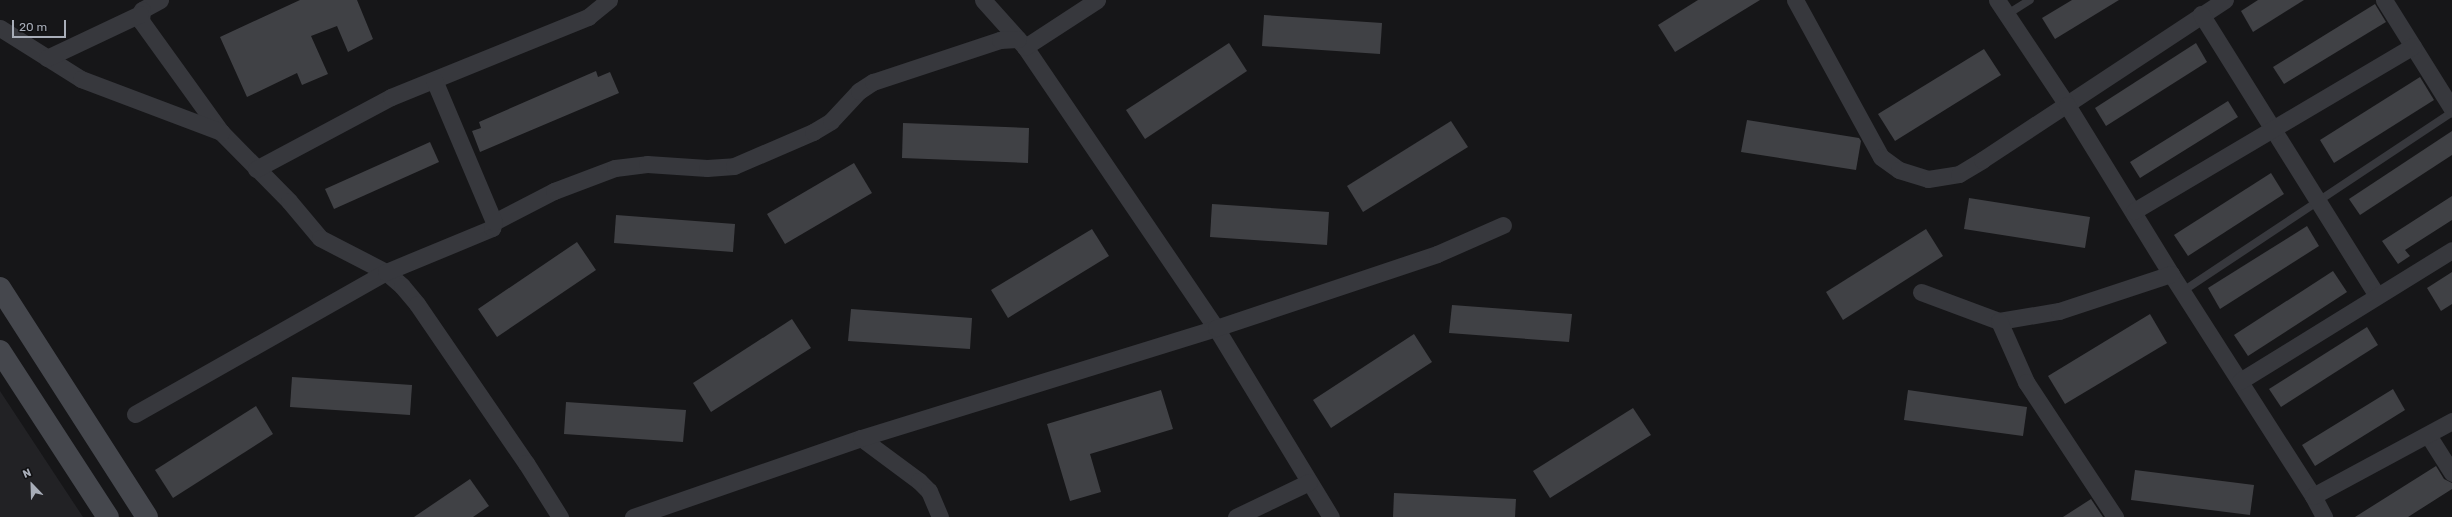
<!DOCTYPE html>
<style>
body{margin:0}
#map{position:relative;width:2452px;height:517px;overflow:hidden;background:#161618;font-family:Rubik,sans-serif}
div>[style]{position:absolute}
.built>*{inset:0;background:#222225}
.building>*{inset:0;background:#404145}
.service>*{height:8px;margin:-4px;padding:0 4px;transform-origin:4px;border-radius:4px;background:#37383d}
.minor>*{height:17px;margin:-8.5px;padding:0 8.5px;transform-origin:8.5px;border-radius:8.5px;background:#37383d}
.secondary>*{height:22px;margin:-11px;padding:0 11px;transform-origin:11px;border-radius:11px;background:#45474d}
span{translate:-50% -50%;white-space:nowrap;text-align:center;line-height:1.15;-webkit-text-stroke:3px #111113;paint-order:stroke}
.north{position:absolute;left:12px;top:465px;width:40px;height:40px;-webkit-text-stroke:3px #111113;paint-order:stroke;rotate:337deg;font-size:11px;font-weight:700;line-height:16px;text-align:center;color:#a8adb8}
.north::after{content:'';display:block;margin:auto;width:14px;height:18px;background:#a8adb8;clip-path:polygon(50% 0,100% 100%,50% 72%,0 100%)}
.scale{position:absolute;left:12px;top:20px;width:54px;height:18px;box-sizing:border-box;border:2px solid #a8adb8;border-top:0;padding-left:5px;font-size:12px;line-height:14px;white-space:nowrap;color:#a8adb8;-webkit-text-stroke:3px #111113;paint-order:stroke}
</style>
<div id="map">
<div class="built">
<div style="clip-path:polygon(0 391px,52px 470px,83px 517px,0 517px)"></div>
</div>
<div class="building">
<div style="clip-path:polygon(300px 0,357px 0,373px 39px,348px 52px,337px 26px,311px 36px,328px 74px,302px 85px,297px 73px,247px 97px,220px 37px)"></div>
<div style="clip-path:polygon(1698px 0,1760px 0,1675px 52px,1658px 25px)"></div>
<div style="clip-path:polygon(2072px 0,2119px 0,2055px 39px,2042px 18px)"></div>
<div style="clip-path:polygon(2258px 0,2304px 0,2253px 32px,2241px 11px)"></div>
<div style="clip-path:polygon(2375px 4px,2386px 22px,2284px 84px,2273px 67px)"></div>
<div style="clip-path:polygon(1264px 15px,1382px 23px,1380px 54px,1262px 46px)"></div>
<div style="clip-path:polygon(1229px 43px,1247px 71px,1145px 139px,1126px 110px)"></div>
<div style="clip-path:polygon(2196px 43px,2207px 62px,2106px 126px,2095px 108px)"></div>
<div style="clip-path:polygon(1984px 49px,2001px 75px,1895px 141px,1878px 114px)"></div>
<div style="clip-path:polygon(596px 71px,598px 77px,610px 72px,619px 93px,480px 152px,472px 131px,481px 128px,479px 122px)"></div>
<div style="clip-path:polygon(2420px 77px,2434px 100px,2334px 163px,2320px 140px)"></div>
<div style="clip-path:polygon(2228px 101px,2238px 117px,2140px 178px,2130px 162px)"></div>
<div style="clip-path:polygon(1747px 120px,1859px 138px,1861px 141px,1856px 170px,1741px 152px)"></div>
<div style="clip-path:polygon(1451px 121px,1468px 147px,1363px 212px,1347px 186px)"></div>
<div style="clip-path:polygon(903px 123px,1029px 128px,1028px 163px,902px 158px)"></div>
<div style="clip-path:polygon(2452px 131px,2452px 155px,2360px 215px,2349px 199px)"></div>
<div style="clip-path:polygon(430px 142px,439px 162px,334px 209px,325px 189px)"></div>
<div style="clip-path:polygon(854px 163px,872px 193px,785px 244px,767px 214px)"></div>
<div style="clip-path:polygon(2271px 173px,2284px 194px,2188px 256px,2174px 235px)"></div>
<div style="clip-path:polygon(2452px 196px,2452px 220px,2405px 250px,2410px 256px,2398px 264px,2382px 241px)"></div>
<div style="clip-path:polygon(1969px 198px,2090px 217px,2085px 248px,1964px 229px)"></div>
<div style="clip-path:polygon(1212px 204px,1329px 212px,1327px 245px,1210px 237px)"></div>
<div style="clip-path:polygon(616px 215px,735px 224px,733px 252px,614px 243px)"></div>
<div style="clip-path:polygon(2307px 226px,2319px 246px,2220px 309px,2208px 288px)"></div>
<div style="clip-path:polygon(1092px 229px,1109px 256px,1008px 318px,991px 290px)"></div>
<div style="clip-path:polygon(1926px 229px,1943px 256px,1843px 320px,1826px 292px)"></div>
<div style="clip-path:polygon(577px 242px,596px 270px,497px 337px,478px 309px)"></div>
<div style="clip-path:polygon(2333px 271px,2347px 292px,2248px 356px,2234px 335px)"></div>
<div style="clip-path:polygon(2452px 272px,2452px 304px,2441px 311px,2427px 288px)"></div>
<div style="clip-path:polygon(1452px 305px,1572px 314px,1569px 342px,1449px 333px)"></div>
<div style="clip-path:polygon(851px 309px,972px 318px,970px 349px,848px 341px)"></div>
<div style="clip-path:polygon(2150px 314px,2167px 343px,2065px 404px,2048px 376px)"></div>
<div style="clip-path:polygon(792px 319px,811px 348px,711px 412px,693px 383px)"></div>
<div style="clip-path:polygon(2367px 327px,2378px 345px,2281px 407px,2269px 389px)"></div>
<div style="clip-path:polygon(1414px 334px,1432px 362px,1331px 428px,1313px 400px)"></div>
<div style="clip-path:polygon(292px 377px,412px 385px,410px 415px,290px 407px)"></div>
<div style="clip-path:polygon(2393px 389px,2405px 410px,2315px 466px,2302px 445px)"></div>
<div style="clip-path:polygon(1161px 390px,1173px 429px,1090px 454px,1101px 492px,1070px 501px,1047px 424px)"></div>
<div style="clip-path:polygon(1908px 390px,2027px 407px,2023px 436px,1904px 420px)"></div>
<div style="clip-path:polygon(566px 402px,686px 410px,683px 442px,564px 434px)"></div>
<div style="clip-path:polygon(256px 406px,273px 434px,173px 498px,155px 470px)"></div>
<div style="clip-path:polygon(1633px 408px,1651px 435px,1550px 498px,1533px 471px)"></div>
<div style="clip-path:polygon(2436px 466px,2444px 479px,2452px 483px,2452px 489px,2408px 517px,2355px 517px)"></div>
<div style="clip-path:polygon(2135px 470px,2254px 485px,2250px 515px,2131px 500px)"></div>
<div style="clip-path:polygon(470px 479px,489px 506px,473px 517px,414px 517px)"></div>
<div style="clip-path:polygon(1394px 493px,1516px 499px,1515px 517px,1393px 517px)"></div>
<div style="clip-path:polygon(2091px 499px,2103px 517px,2063px 517px)"></div>
</div>
<div class="service">
<div style="left:2006px;top:15px;width:28px;rotate:-32deg"></div>
<div style="left:2183px;top:291px;width:323px;rotate:-33.6deg"></div>
</div>
<div class="minor">
<div style="left:160px;top:0;width:21px;rotate:151deg"></div>
<div style="left:142px;top:10px;width:11px;rotate:95deg"></div>
<div style="left:141px;top:21px;width:137px;rotate:54.2deg"></div>
<div style="left:221px;top:132px;width:97px;rotate:45.4deg"></div>
<div style="left:289px;top:201px;width:48px;rotate:50deg"></div>
<div style="left:320px;top:238px;width:74px;rotate:27.3deg"></div>
<div style="left:386px;top:272px;width:21px;rotate:41deg"></div>
<div style="left:402px;top:286px;width:23px;rotate:50deg"></div>
<div style="left:417px;top:304px;width:193px;rotate:55.6deg"></div>
<div style="left:526px;top:463px;width:64px;rotate:57.8deg"></div>
<div style="left:983px;top:0;width:63px;rotate:48.2deg"></div>
<div style="left:1025px;top:47px;width:340px;rotate:55.8deg"></div>
<div style="left:1216px;top:328px;width:221px;rotate:58.7deg"></div>
<div style="left:1795px;top:0;width:179px;rotate:61.3deg"></div>
<div style="left:1881px;top:157px;width:22px;rotate:36deg"></div>
<div style="left:1899px;top:170px;width:30px;rotate:17deg"></div>
<div style="left:1928px;top:179px;width:31px;rotate:-9deg"></div>
<div style="left:1959px;top:174px;width:27px;rotate:-31deg"></div>
<div style="left:1982px;top:160px;width:291px;rotate:-33.4deg"></div>
<div style="left:1997px;top:0;width:126px;rotate:56.3deg"></div>
<div style="left:2067px;top:105px;width:198px;rotate:58.4deg"></div>
<div style="left:2171px;top:274px;width:264px;rotate:57.4deg"></div>
<div style="left:2313px;top:496px;width:24px;rotate:62deg"></div>
<div style="left:2384px;top:0;width:128px;rotate:58deg"></div>
<div style="left:2201px;top:14px;width:332px;rotate:58deg"></div>
<div style="left:0;top:28px;width:96px;rotate:32.2deg"></div>
<div style="left:81px;top:79px;width:150px;rotate:20.7deg"></div>
<div style="left:1025px;top:47px;width:86px;rotate:-33.1deg"></div>
<div style="left:47px;top:58px;width:103px;rotate:-25.3deg"></div>
<div style="left:256px;top:169px;width:153px;rotate:-28.1deg"></div>
<div style="left:391px;top:97px;width:213px;rotate:-22.1deg"></div>
<div style="left:588px;top:17px;width:27px;rotate:-39deg"></div>
<div style="left:2134px;top:211px;width:324px;rotate:-30.6deg"></div>
<div style="left:494px;top:222px;width:68px;rotate:-27.3deg"></div>
<div style="left:554px;top:191px;width:65px;rotate:-20.7deg"></div>
<div style="left:615px;top:168px;width:32px;rotate:-7deg"></div>
<div style="left:647px;top:164px;width:60px;rotate:3.8deg"></div>
<div style="left:707px;top:168px;width:27px;rotate:-4deg"></div>
<div style="left:734px;top:166px;width:86px;rotate:-23.3deg"></div>
<div style="left:813px;top:132px;width:21px;rotate:-31deg"></div>
<div style="left:831px;top:121px;width:41px;rotate:-47deg"></div>
<div style="left:859px;top:91px;width:17px;rotate:-33deg"></div>
<div style="left:873px;top:82px;width:134px;rotate:-18.3deg"></div>
<div style="left:1000px;top:40px;width:18px;rotate:-3deg"></div>
<div style="left:1921px;top:292px;width:83px;rotate:20.4deg"></div>
<div style="left:1999px;top:321px;width:61px;rotate:-9.5deg"></div>
<div style="left:2059px;top:311px;width:118px;rotate:-18.3deg"></div>
<div style="left:1999px;top:321px;width:67px;rotate:66.1deg"></div>
<div style="left:2026px;top:382px;width:162px;rotate:56.6deg"></div>
<div style="left:2240px;top:381px;width:249px;rotate:-31.7deg"></div>
<div style="left:135px;top:414px;width:288px;rotate:-29.5deg"></div>
<div style="left:386px;top:272px;width:115px;rotate:-22.5deg"></div>
<div style="left:492px;top:228px;width:6px;rotate:-72deg"></div>
<div style="left:494px;top:222px;width:154px;rotate:-112.9deg"></div>
<div style="left:2428px;top:435px;width:45px;rotate:57.7deg"></div>
<div style="left:861px;top:438px;width:72px;rotate:36.6deg"></div>
<div style="left:919px;top:481px;width:14px;rotate:45deg"></div>
<div style="left:929px;top:491px;width:28px;rotate:67deg"></div>
<div style="left:2313px;top:496px;width:158px;rotate:-28.3deg"></div>
<div style="left:633px;top:517px;width:241px;rotate:-19.1deg"></div>
<div style="left:861px;top:438px;width:372px;rotate:-17.2deg"></div>
<div style="left:1216px;top:328px;width:233px;rotate:-18.5deg"></div>
<div style="left:1437px;top:254px;width:72px;rotate:-23.7deg"></div>
<div style="left:1236px;top:517px;width:81px;rotate:-25.6deg"></div>
</div>
<div class="secondary">
<div style="left:0;top:288px;width:272px;rotate:57.3deg"></div>
<div style="left:0;top:351px;width:198px;rotate:57deg"></div>
</div>
<div class="north">N</div>
<div class="scale">20 m</div>
</div>
